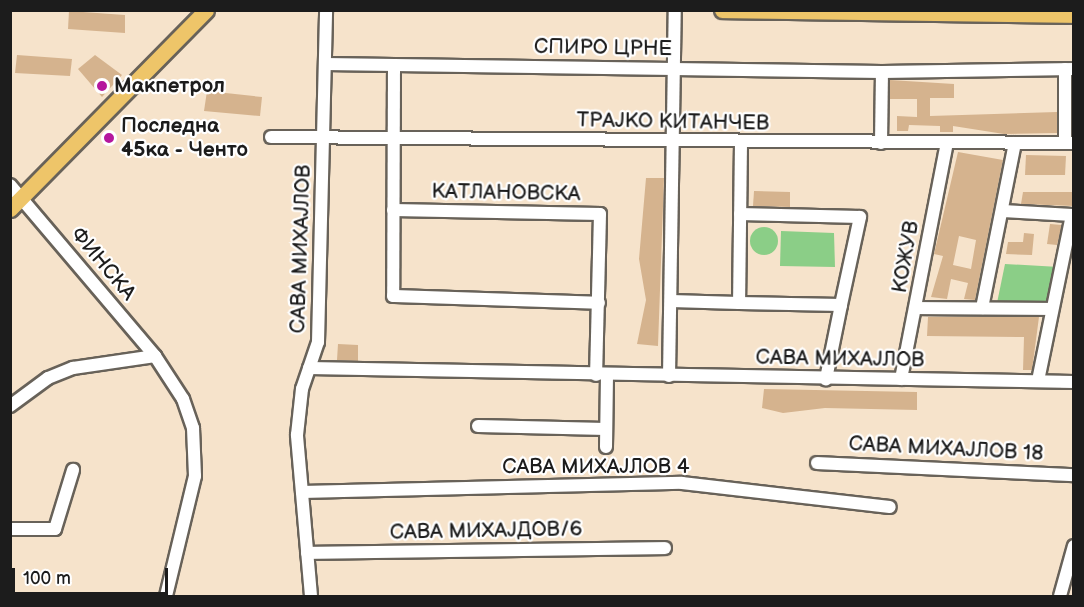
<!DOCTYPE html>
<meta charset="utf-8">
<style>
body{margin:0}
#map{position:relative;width:1084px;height:607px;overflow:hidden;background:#f6e3cb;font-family:"Balsamiq Sans",sans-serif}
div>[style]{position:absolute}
.green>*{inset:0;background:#8bce87}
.round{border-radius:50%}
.building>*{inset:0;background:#d5b38e}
.roads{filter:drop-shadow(2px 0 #686259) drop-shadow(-2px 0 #686259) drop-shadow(0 2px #686259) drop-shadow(0 -2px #686259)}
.minor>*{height:12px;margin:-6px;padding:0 6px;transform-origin:6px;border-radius:6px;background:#fff}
.major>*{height:15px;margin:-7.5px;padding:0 7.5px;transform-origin:7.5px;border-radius:7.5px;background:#eec569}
.dots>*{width:16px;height:16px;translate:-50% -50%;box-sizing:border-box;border:3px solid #fff;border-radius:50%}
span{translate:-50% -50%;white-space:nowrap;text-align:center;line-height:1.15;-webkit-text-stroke:4.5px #fff;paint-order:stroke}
.street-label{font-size:21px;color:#1c1c1c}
.poi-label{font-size:21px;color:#1c1c1c;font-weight:700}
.left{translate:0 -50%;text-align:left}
.frame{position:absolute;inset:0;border:12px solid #1c1c1c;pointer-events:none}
.scale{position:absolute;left:12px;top:568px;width:156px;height:27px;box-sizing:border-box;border:3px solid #1c1c1c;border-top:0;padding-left:8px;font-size:18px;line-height:21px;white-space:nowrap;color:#1c1c1c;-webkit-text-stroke:4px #fff;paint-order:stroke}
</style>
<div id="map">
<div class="green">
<div class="round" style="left:750px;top:227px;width:28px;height:28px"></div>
<div style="clip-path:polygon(781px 231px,834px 233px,835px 267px,780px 266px)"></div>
<div style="clip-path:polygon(1005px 264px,1059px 267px,1051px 303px,997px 303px)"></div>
</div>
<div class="building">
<div style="clip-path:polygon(69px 11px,125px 15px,125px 33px,68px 29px)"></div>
<div style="clip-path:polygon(17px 55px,72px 59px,70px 76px,15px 73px)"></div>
<div style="clip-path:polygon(95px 55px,122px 75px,102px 97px,78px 69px)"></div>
<div style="clip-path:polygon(890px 80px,954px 84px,954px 98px,930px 98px,930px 116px,1057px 112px,1057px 133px,1004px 134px,953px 126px,953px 132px,940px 132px,940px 126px,909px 125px,908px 131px,897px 131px,897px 116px,917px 117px,917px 99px,890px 99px)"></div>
<div style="clip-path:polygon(207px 91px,262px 97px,260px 116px,204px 111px)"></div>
<div style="clip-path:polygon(evenodd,958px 152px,1003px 160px,975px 300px,964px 299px,968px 283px,951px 279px,947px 299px,931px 297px,943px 256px,934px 254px,958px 152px,959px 236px,976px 240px,971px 269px,953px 265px,959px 236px)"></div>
<div style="clip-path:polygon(1026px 155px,1066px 156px,1065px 175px,1025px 175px)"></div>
<div style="clip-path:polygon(646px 178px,664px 178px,658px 346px,637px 344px,646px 300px,639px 259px)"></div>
<div style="clip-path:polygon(754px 191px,790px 192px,790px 207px,753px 206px)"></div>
<div style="clip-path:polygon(1023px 192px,1074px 192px,1074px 206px,1021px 204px)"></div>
<div style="clip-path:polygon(1050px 224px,1062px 225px,1057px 245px,1047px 244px)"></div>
<div style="clip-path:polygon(1024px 233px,1034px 234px,1032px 255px,1006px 254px,1008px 242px,1023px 242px)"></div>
<div style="clip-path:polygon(928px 317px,1039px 317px,1032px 370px,1023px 370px,1024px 337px,927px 336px)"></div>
<div style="clip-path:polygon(338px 344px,358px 345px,358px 361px,337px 360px)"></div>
<div style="clip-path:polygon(764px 389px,917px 392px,917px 410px,825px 408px,783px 413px,762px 408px)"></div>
</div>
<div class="roads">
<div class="minor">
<div style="left:325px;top:64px;width:557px;rotate:0.82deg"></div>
<div style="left:882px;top:72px;width:192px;rotate:-0.9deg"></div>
<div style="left:394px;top:65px;width:231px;rotate:90.2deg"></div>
<div style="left:393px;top:296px;width:206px;rotate:1.9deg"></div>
<div style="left:271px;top:137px;width:803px;rotate:0.43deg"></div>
<div style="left:741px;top:143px;width:160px;rotate:90.7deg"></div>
<div style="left:739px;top:303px;width:102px;rotate:1.1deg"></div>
<div style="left:841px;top:305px;width:76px;rotate:101.5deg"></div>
<div style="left:881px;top:143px;width:71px;rotate:-89.2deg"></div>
<div style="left:1065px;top:143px;width:74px;rotate:-90deg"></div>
<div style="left:10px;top:185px;width:224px;rotate:49.7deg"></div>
<div style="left:155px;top:356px;width:51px;rotate:56.9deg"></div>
<div style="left:183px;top:399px;width:31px;rotate:71deg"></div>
<div style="left:193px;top:428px;width:48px;rotate:87.6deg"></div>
<div style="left:195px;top:476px;width:123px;rotate:103.6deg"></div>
<div style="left:393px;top:210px;width:207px;rotate:1.1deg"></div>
<div style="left:600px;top:214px;width:161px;rotate:91.4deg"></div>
<div style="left:1003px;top:211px;width:69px;rotate:3.3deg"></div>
<div style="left:1072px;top:215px;width:169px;rotate:101.6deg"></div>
<div style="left:740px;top:214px;width:120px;rotate:1.4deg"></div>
<div style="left:860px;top:217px;width:90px;rotate:102.2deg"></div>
<div style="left:671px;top:301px;width:68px;rotate:1.7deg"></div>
<div style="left:916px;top:308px;width:136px;rotate:0.4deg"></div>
<div style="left:982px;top:308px;width:168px;rotate:-78.7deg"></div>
<div style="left:309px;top:368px;width:765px;rotate:1.05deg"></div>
<div style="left:669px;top:376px;width:366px;rotate:-89.1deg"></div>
<div style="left:901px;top:379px;width:241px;rotate:-79deg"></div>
<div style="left:10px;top:406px;width:47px;rotate:-36.4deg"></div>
<div style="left:48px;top:378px;width:27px;rotate:-22deg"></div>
<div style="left:73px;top:368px;width:83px;rotate:-8.3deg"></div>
<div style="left:478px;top:426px;width:128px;rotate:1.3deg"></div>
<div style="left:606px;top:447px;width:72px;rotate:-89.2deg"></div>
<div style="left:817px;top:463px;width:257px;rotate:2.7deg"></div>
<div style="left:302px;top:492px;width:380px;rotate:-1.4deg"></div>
<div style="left:682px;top:483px;width:209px;rotate:6.6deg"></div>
<div style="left:10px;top:529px;width:45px"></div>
<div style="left:55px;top:529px;width:62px;rotate:-73deg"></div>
<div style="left:307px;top:553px;width:358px;rotate:-0.8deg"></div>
<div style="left:311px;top:596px;width:162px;rotate:-95deg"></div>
<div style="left:297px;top:435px;width:46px;rotate:-83.8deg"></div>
<div style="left:302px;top:389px;width:50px;rotate:-71.2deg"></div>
<div style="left:318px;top:342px;width:332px;rotate:-88.6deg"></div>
<div style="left:1060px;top:596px;width:52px;rotate:-74.4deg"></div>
</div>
<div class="major">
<div style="left:722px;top:10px;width:352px;rotate:0.8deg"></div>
<div style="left:10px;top:209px;width:279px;rotate:-45.4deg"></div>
</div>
</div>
<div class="dots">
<div style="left:102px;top:86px;background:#b5179e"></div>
<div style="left:109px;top:138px;background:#b5179e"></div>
</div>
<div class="street-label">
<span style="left:603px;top:48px;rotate:1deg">СПИРО ЦРНЕ</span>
<span style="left:673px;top:122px;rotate:1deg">ТРАЈКО КИТАНЧЕВ</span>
<span style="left:506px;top:193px;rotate:1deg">КАТЛАНОВСКА</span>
<span style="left:301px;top:249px;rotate:-88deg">САВА МИХАЈЛОВ</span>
<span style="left:906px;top:257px;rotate:-80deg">КОЖУВ</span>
<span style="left:103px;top:264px;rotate:50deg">ФИНСКА</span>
<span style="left:840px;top:359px;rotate:1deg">САВА МИХАЈЛОВ</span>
<span style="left:946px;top:449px;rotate:3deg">САВА МИХАЈЛОВ 18</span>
<span style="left:596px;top:467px">САВА МИХАЈЛОВ 4</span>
<span style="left:486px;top:531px;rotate:-1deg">САВА МИХАЈДОВ/6</span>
</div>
<div class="poi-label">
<span class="left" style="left:114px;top:86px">Макпетрол</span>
<span class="left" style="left:121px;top:138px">Последна<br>45ка - Ченто</span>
</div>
<div class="frame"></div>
<div class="scale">100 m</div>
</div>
